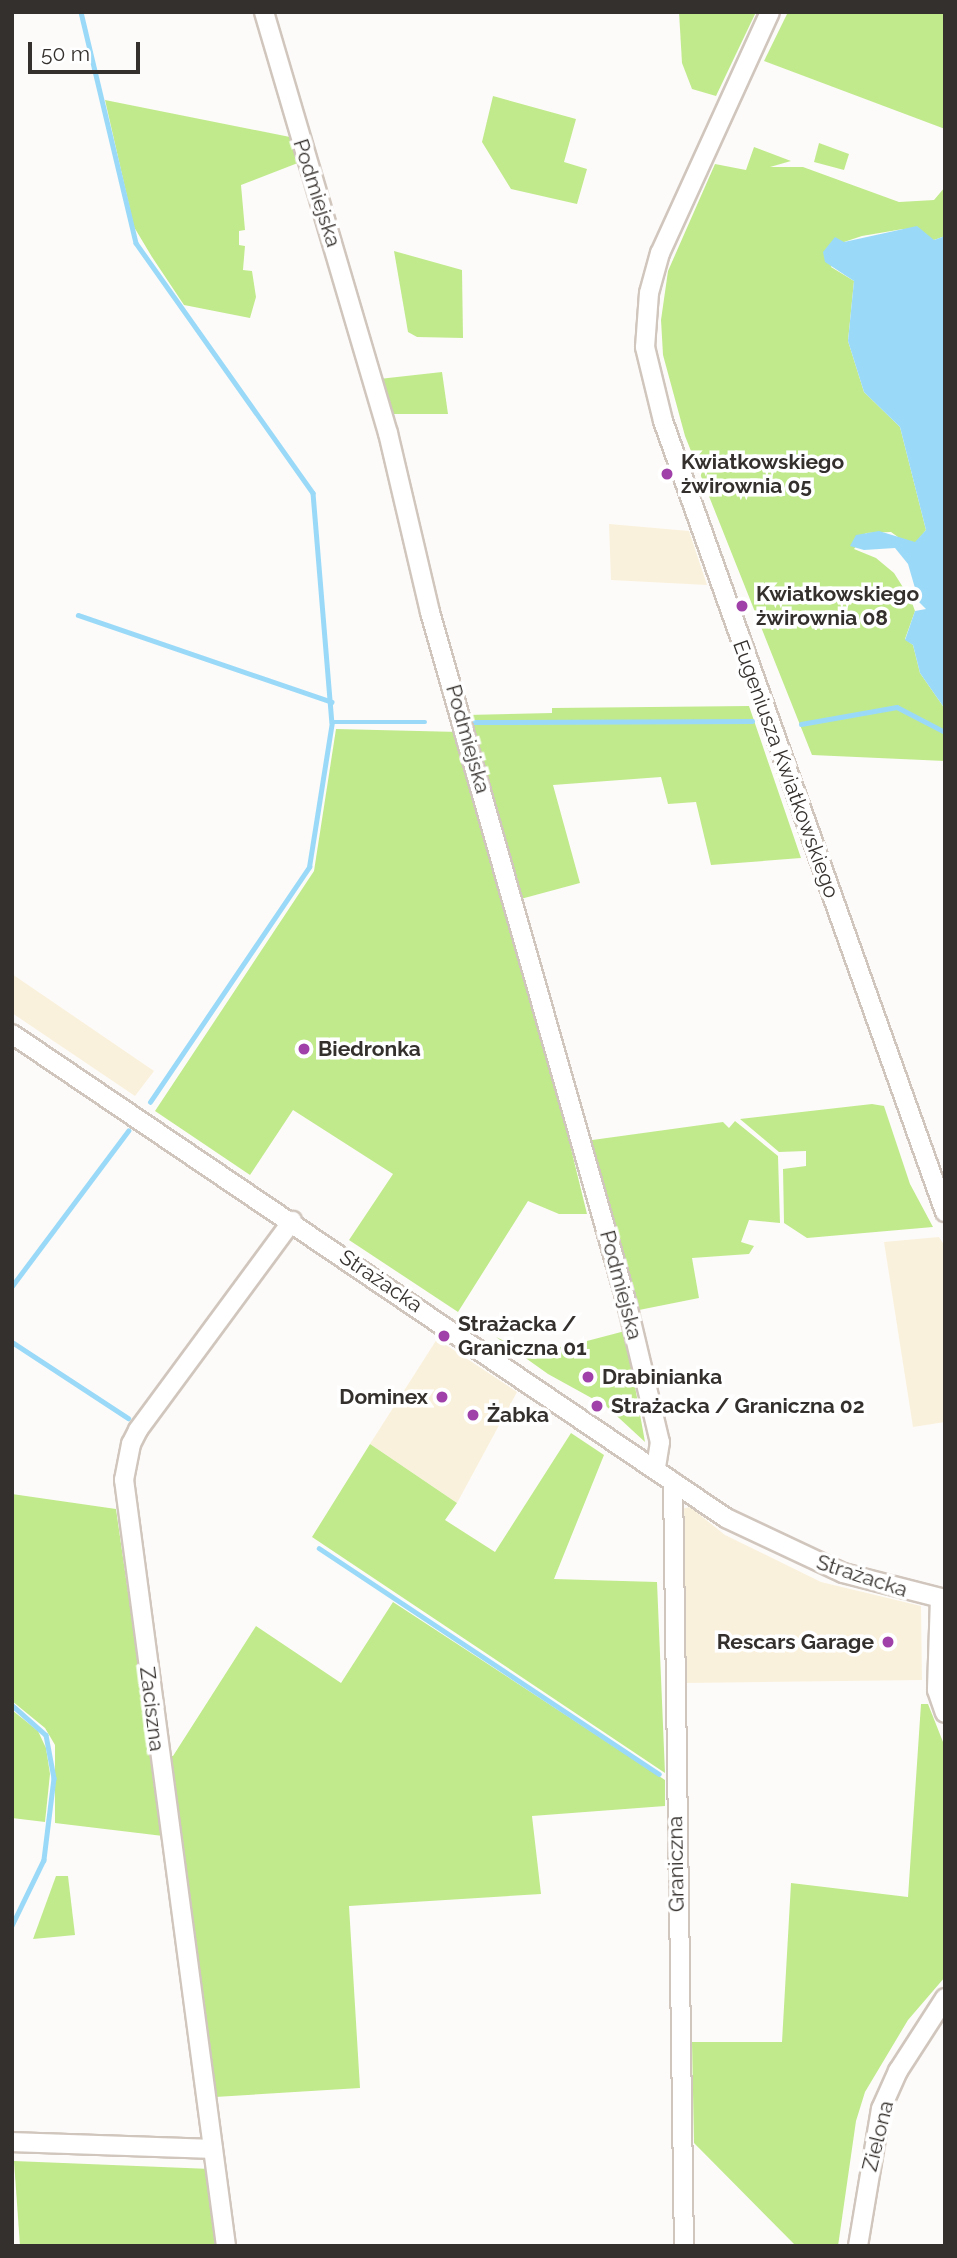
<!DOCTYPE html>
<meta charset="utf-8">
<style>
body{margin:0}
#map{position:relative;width:957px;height:2258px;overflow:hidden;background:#fdfbf9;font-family:Raleway,sans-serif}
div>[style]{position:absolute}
.commercial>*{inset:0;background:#faf1dc}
.green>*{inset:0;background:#c1ea8d}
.water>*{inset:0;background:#9adaf8}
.stream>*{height:4.5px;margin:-2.25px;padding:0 2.25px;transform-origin:2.25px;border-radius:2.25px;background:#9adaf8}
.roads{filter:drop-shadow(2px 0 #d1c6bd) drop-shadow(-2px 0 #d1c6bd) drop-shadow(0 2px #d1c6bd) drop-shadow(0 -2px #d1c6bd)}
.minor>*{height:18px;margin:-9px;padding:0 9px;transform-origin:9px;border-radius:9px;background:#fff}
.dots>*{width:19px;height:19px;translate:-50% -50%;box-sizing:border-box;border:4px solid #fff;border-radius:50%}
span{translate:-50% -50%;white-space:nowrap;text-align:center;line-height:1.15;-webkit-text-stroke:7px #fff;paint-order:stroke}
.street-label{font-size:21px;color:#34302d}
.poi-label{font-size:21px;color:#34302d;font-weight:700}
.left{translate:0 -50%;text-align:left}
.right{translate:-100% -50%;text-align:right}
.frame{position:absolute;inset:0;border:14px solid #34302d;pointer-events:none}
.scale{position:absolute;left:28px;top:42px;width:112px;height:32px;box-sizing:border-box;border:4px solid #34302d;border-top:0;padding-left:9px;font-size:21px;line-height:24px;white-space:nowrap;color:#34302d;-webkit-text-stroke:5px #fff;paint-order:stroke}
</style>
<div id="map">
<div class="commercial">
<div style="clip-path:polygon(609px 524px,689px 531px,707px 585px,611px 580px)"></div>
<div style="clip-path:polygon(12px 974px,154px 1071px,135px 1096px,12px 1013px)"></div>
<div style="clip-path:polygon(939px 1237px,945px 1246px,945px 1422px,913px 1427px,884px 1242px)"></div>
<div style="clip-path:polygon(437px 1339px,517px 1392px,457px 1503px,370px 1444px)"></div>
<div style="clip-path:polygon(690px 1507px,725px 1535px,821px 1582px,921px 1606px,922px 1680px,685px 1683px,681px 1509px)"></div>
</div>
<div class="green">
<div style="clip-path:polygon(679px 12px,756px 12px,716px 96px,692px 89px,682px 63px)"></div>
<div style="clip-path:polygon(788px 12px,945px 12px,945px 129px,764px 61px)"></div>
<div style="clip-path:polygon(493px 96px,576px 119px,564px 162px,587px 169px,577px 204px,511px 189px,482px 142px)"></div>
<div style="clip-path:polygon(105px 100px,295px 138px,303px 161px,241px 185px,245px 230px,239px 231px,239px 245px,245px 246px,243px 270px,252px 271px,256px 297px,250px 318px,184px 305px,152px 257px,134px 227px)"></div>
<div style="clip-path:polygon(819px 143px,849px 154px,844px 170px,814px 162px)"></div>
<div style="clip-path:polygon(754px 147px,791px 161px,770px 167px,803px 167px,899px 202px,934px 200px,945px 187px,945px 236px,934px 240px,903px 229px,862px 236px,844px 242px,831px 267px,854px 281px,848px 341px,864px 392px,900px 427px,926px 530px,916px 542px,905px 542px,891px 532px,866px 533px,854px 549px,876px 558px,894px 573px,911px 600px,915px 611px,905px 639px,913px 645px,920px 673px,945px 709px,945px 761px,812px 755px,685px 436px,663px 355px,661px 320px,668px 271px,715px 164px,746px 170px)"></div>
<div style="clip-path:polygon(394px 251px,462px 270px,463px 338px,417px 337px,408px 332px)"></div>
<div style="clip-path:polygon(442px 372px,448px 414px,388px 414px,379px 379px)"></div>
<div style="clip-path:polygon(749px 706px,801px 858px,711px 865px,696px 802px,668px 804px,661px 777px,553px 785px,580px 883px,517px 900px,466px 715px,552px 713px,552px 708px)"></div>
<div style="clip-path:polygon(336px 729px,460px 732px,573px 1126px,564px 1120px,587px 1214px,559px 1214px,528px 1201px,458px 1312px,349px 1240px,393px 1174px,293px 1110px,250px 1175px,155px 1111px,314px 871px)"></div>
<div style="clip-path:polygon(872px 1104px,884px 1106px,910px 1184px,933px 1227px,807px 1238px,784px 1223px,783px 1169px,806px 1166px,806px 1151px,779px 1152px,740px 1119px)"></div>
<div style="clip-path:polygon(735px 1121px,778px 1156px,780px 1223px,749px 1220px,741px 1242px,754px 1246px,749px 1254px,692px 1258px,699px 1298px,634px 1311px,585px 1141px,723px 1122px,729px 1128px)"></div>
<div style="clip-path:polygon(625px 1331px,645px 1442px,606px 1406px,548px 1374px,496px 1337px,515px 1346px,564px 1347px)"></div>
<div style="clip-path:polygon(571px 1433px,604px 1455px,554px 1579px,657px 1582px,665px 1773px,312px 1537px,370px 1444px,457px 1503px,445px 1520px,495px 1552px)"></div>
<div style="clip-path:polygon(12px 1494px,116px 1509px,163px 1836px,55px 1823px,55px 1745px,45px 1728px,12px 1701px)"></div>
<div style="clip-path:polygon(393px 1602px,665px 1780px,665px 1806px,532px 1816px,541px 1894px,349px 1906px,360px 2088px,215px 2097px,164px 1755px,173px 1756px,256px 1626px,341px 1683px)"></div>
<div style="clip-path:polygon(921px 1704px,928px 1704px,945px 1747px,945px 1977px,908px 2020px,865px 2092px,856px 2121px,838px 2246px,796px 2246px,694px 2143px,692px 2042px,782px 2042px,791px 1883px,908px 1897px)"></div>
<div style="clip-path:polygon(12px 1710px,38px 1731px,46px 1748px,50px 1774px,45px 1822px,12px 1818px)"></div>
<div style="clip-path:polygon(56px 1876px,68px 1876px,75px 1935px,33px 1939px)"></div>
<div style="clip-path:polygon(14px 2161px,211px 2169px,221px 2246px,20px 2246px)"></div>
</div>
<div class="water">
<div style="clip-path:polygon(917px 226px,934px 240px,945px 236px,945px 709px,920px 673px,913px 645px,905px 640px,915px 611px,926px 609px,919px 602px,908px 564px,895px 548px,864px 550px,850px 546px,856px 535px,879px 531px,915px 542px,926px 530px,900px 427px,864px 392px,848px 341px,854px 281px,825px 262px,823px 252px,835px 237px,844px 242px)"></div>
</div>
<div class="stream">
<div style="left:81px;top:12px;width:237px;rotate:76.6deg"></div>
<div style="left:136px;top:243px;width:306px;rotate:54.7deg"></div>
<div style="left:313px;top:493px;width:230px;rotate:85.3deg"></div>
<div style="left:332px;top:722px;width:93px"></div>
<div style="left:78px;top:615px;width:268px;rotate:18.9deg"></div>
<div style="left:474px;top:722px;width:278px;rotate:-0.2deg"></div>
<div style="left:801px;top:724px;width:97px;rotate:-10deg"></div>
<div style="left:897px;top:707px;width:54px;rotate:27.5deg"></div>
<div style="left:150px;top:1102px;width:284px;rotate:-55.9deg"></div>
<div style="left:309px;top:867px;width:147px;rotate:-81deg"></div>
<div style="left:12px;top:1286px;width:194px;rotate:-53.2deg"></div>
<div style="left:12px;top:1342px;width:139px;rotate:33.2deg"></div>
<div style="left:319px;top:1548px;width:408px;rotate:33.6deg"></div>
<div style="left:12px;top:1705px;width:45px;rotate:41.4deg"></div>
<div style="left:46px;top:1735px;width:44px;rotate:79.5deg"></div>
<div style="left:54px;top:1778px;width:83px;rotate:97deg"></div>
<div style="left:44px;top:1860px;width:73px;rotate:115.9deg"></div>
</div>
<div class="roads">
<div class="minor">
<div style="left:264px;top:12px;width:439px;rotate:73.6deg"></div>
<div style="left:388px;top:433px;width:184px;rotate:76.8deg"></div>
<div style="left:430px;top:612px;width:719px;rotate:74.11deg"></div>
<div style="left:627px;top:1304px;width:142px;rotate:76.6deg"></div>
<div style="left:660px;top:1442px;width:26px;rotate:99deg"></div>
<div style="left:770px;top:12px;width:265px;rotate:114.5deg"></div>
<div style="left:660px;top:253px;width:41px;rotate:105.4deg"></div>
<div style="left:649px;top:293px;width:54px;rotate:94.2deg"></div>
<div style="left:645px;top:347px;width:76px;rotate:76.3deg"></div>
<div style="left:663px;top:421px;width:840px;rotate:70.38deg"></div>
<div style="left:12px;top:1034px;width:863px;rotate:34.13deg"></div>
<div style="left:726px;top:1518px;width:129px;rotate:25.2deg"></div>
<div style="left:843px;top:1573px;width:105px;rotate:14.3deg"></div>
<div style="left:673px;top:1482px;width:764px;rotate:89.18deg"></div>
<div style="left:940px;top:1598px;width:92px;rotate:91.9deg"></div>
<div style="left:937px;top:1690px;width:24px;rotate:71deg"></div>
<div style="left:12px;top:2142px;width:201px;rotate:2deg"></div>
<div style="left:226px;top:2246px;width:773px;rotate:-97.58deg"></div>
<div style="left:124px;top:1480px;width:37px;rotate:-79deg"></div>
<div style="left:131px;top:1444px;width:16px;rotate:-63deg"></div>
<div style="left:138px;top:1430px;width:260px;rotate:-53.6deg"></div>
<div style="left:858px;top:2246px;width:139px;rotate:-80.5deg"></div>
<div style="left:881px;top:2109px;width:42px;rotate:-65.9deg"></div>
<div style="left:898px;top:2071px;width:87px;rotate:-57.2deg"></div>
</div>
</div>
<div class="dots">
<div style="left:667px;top:474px;background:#a041a9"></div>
<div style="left:742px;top:606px;background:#a041a9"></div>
<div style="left:304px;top:1049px;background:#a041a9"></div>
<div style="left:444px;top:1336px;background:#a041a9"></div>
<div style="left:588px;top:1377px;background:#a041a9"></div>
<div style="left:442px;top:1397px;background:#a041a9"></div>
<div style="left:597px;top:1406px;background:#a041a9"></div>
<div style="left:473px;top:1415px;background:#a041a9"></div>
<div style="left:888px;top:1642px;background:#a041a9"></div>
</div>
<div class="street-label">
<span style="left:317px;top:193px;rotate:72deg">Podmiejska</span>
<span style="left:468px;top:739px;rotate:74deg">Podmiejska</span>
<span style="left:786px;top:769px;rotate:70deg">Eugeniusza Kwiatkowskiego</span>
<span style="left:381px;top:1281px;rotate:34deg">Strażacka</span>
<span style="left:621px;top:1285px;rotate:75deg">Podmiejska</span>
<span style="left:862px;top:1576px;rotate:18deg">Strażacka</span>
<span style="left:152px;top:1709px;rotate:83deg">Zaciszna</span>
<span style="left:676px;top:1864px;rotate:-91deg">Graniczna</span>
<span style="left:878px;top:2136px;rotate:-76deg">Zielona</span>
</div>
<div class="poi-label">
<span class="left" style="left:681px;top:474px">Kwiatkowskiego<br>żwirownia 05</span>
<span class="left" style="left:756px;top:606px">Kwiatkowskiego<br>żwirownia 08</span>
<span class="left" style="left:318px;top:1049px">Biedronka</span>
<span class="left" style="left:458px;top:1336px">Strażacka /<br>Graniczna 01</span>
<span class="left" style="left:602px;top:1377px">Drabinianka</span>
<span class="right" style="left:428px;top:1397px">Dominex</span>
<span class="left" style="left:611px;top:1406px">Strażacka / Graniczna 02</span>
<span class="left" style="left:487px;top:1415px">Żabka</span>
<span class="right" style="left:874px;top:1642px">Rescars Garage</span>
</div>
<div class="frame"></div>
<div class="scale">50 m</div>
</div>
